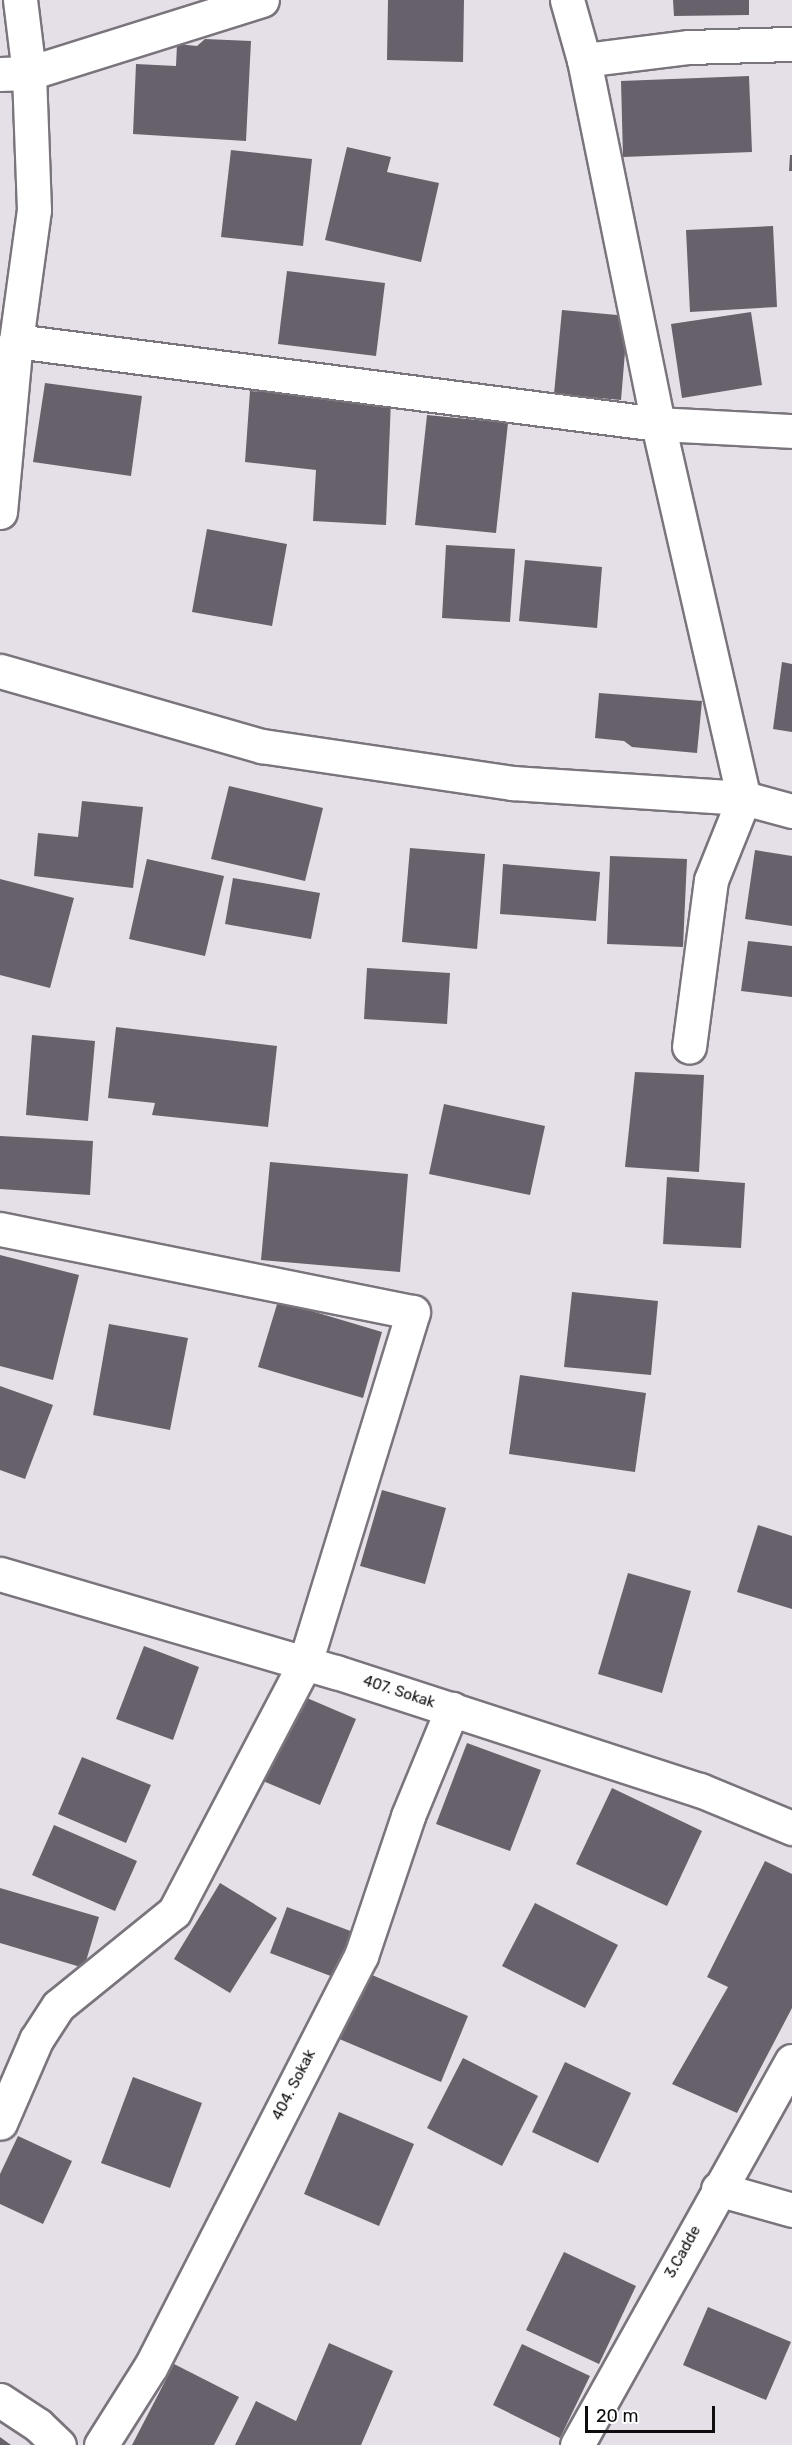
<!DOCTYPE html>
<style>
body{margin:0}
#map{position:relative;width:792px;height:2445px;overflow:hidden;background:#e5dfe8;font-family:Rubik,sans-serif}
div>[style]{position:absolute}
.building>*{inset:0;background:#66616a}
.roads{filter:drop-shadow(2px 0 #7a747c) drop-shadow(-2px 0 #7a747c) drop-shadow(0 2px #7a747c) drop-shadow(0 -2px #7a747c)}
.minor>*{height:33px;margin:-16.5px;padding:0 16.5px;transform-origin:16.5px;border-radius:16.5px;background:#fff}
span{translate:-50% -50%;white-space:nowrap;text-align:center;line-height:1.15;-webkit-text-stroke:5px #fff;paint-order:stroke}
.street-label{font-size:15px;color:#0f0d10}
.scale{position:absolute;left:585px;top:2406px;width:130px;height:27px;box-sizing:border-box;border:3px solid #0f0d10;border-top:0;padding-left:8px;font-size:18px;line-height:21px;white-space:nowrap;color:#0f0d10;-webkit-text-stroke:4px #fff;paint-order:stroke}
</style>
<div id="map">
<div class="building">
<div style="clip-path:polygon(388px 0,464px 0,463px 62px,387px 60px)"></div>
<div style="clip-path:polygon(673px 0,749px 0,749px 15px,674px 16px)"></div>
<div style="clip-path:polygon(205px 39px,251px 41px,246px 141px,133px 134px,136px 64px,176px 66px,177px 44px,197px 46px)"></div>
<div style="clip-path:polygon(749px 76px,752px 152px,623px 157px,621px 81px)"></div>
<div style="clip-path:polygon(347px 147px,391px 157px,387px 172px,439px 183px,421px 262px,325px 240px)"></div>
<div style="clip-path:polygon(231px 150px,312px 159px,303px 246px,221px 237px)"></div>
<div style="clip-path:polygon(790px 155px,792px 155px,792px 171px,789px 171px)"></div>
<div style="clip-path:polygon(773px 226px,777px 307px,690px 312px,686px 230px)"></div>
<div style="clip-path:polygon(287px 271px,385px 283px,376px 356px,278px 344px)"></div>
<div style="clip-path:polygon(562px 310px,628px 316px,621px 400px,554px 394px)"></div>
<div style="clip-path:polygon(751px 312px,762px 385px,682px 398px,671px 324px)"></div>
<div style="clip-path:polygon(45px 383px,142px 396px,131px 476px,33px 462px)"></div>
<div style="clip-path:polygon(250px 391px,391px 400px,386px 525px,313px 521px,316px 470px,245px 462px)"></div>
<div style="clip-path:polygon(427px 415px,508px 423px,496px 533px,415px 525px)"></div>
<div style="clip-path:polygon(207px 529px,287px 544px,272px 626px,192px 612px)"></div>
<div style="clip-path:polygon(446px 545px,515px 549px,510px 622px,442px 618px)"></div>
<div style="clip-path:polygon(525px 560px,602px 567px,597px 628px,519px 621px)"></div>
<div style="clip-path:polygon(782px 662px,792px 664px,792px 732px,773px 729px)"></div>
<div style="clip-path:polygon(599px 693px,702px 701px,697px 753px,632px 747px,624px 741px,595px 738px)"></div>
<div style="clip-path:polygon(229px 786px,323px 808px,305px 881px,211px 859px)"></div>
<div style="clip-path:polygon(82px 801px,143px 807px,133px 888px,34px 876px,38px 833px,78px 837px)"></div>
<div style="clip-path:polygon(410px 848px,485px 854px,477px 949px,402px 942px)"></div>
<div style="clip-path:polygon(755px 850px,792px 856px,792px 926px,745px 919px)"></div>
<div style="clip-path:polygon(610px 856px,687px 859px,683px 947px,607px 944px)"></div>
<div style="clip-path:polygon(147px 859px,224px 876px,205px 956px,129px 939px)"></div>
<div style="clip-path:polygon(503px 864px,600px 872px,596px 921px,500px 914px)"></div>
<div style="clip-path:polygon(233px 878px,320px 893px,311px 939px,225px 924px)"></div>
<div style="clip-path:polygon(0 879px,74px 898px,50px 988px,0 975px)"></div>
<div style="clip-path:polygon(748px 941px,792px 946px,792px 997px,741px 991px)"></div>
<div style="clip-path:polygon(367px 968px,450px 973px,447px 1024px,364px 1019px)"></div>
<div style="clip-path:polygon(116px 1027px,277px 1046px,268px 1127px,152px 1115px,155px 1103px,108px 1098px)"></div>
<div style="clip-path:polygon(32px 1035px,95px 1041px,88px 1121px,26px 1115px)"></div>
<div style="clip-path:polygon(635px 1072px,704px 1075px,699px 1172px,625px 1167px)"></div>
<div style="clip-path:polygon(444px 1104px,545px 1126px,530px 1195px,429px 1174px)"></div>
<div style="clip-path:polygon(0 1136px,93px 1141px,90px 1195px,0 1189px)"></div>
<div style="clip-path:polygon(270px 1162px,408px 1174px,400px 1272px,261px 1260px)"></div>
<div style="clip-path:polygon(667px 1177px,745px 1183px,741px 1248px,663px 1244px)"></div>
<div style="clip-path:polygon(0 1255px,79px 1275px,53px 1380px,0 1366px)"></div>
<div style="clip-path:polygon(572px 1292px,658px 1301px,651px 1375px,564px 1367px)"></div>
<div style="clip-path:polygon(278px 1301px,382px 1332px,363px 1398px,258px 1367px)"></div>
<div style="clip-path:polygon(109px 1324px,188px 1338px,170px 1430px,93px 1415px)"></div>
<div style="clip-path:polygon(520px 1375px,646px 1393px,635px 1472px,509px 1454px)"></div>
<div style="clip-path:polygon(0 1386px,53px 1405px,25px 1479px,0 1470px)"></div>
<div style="clip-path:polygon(382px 1490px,446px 1508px,425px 1584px,360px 1566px)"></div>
<div style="clip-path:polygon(758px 1525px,792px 1536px,792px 1609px,737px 1592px)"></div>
<div style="clip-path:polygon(628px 1573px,691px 1591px,662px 1693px,598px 1674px)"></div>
<div style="clip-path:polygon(144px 1646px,199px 1667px,173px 1740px,116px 1719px)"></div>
<div style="clip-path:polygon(300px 1695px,356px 1719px,320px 1805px,263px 1781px)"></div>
<div style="clip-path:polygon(467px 1743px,541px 1770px,510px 1851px,436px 1824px)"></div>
<div style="clip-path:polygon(82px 1757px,151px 1785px,126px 1843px,58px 1814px)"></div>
<div style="clip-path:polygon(612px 1788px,702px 1831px,667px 1906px,576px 1864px)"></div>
<div style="clip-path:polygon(54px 1825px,137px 1861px,115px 1911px,32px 1875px)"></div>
<div style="clip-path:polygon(765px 1861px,792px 1874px,792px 2008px,737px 2113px,672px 2084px,728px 1987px,707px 1977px)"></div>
<div style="clip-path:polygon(220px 1883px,277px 1918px,230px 1993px,174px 1959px)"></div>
<div style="clip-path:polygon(0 1888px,99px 1917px,84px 1968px,0 1943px)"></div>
<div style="clip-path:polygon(535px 1903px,618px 1945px,585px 2008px,502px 1966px)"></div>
<div style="clip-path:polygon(287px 1907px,353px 1932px,336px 1978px,270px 1953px)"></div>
<div style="clip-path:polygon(365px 1972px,468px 2016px,441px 2082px,337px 2038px)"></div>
<div style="clip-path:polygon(463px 2058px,538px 2096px,502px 2166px,427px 2128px)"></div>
<div style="clip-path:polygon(565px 2062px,631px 2093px,598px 2163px,532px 2132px)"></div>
<div style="clip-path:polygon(133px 2077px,202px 2103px,170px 2188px,101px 2163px)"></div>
<div style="clip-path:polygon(339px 2112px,414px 2144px,379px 2226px,304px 2194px)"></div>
<div style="clip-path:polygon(18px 2136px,72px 2161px,43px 2224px,0 2204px,0 2174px)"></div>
<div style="clip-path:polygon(564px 2252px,636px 2286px,599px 2364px,526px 2330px)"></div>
<div style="clip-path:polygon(708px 2307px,791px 2342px,766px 2400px,683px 2365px)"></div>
<div style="clip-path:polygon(329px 2343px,393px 2371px,361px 2445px,235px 2445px,256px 2401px,296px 2421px)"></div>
<div style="clip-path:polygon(522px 2344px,590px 2376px,560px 2438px,493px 2405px)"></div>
<div style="clip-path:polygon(174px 2364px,239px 2397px,214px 2445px,132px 2445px)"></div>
<div style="clip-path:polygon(0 2437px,11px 2445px,0 2445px)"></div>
</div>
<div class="roads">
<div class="minor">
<div style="left:567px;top:0;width:62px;rotate:74.2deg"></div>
<div style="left:584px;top:60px;width:371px;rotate:78.5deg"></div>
<div style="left:658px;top:424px;width:384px;rotate:77.1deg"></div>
<div style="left:744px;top:798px;width:88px;rotate:111.9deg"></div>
<div style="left:711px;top:880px;width:168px;rotate:97.5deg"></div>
<div style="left:584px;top:60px;width:106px;rotate:-7.1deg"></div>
<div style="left:689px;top:47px;width:103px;rotate:-1.7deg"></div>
<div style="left:0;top:74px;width:29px;rotate:-2deg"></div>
<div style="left:29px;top:73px;width:244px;rotate:-17.4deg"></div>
<div style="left:16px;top:341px;width:647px;rotate:7.37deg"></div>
<div style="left:658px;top:424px;width:134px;rotate:3deg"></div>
<div style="left:0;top:512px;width:172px;rotate:-84.7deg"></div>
<div style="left:16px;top:341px;width:132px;rotate:-82.2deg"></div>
<div style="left:34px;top:210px;width:137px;rotate:-92.1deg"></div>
<div style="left:29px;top:73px;width:74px;rotate:-97deg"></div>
<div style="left:0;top:671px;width:273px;rotate:16deg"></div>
<div style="left:262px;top:746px;width:253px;rotate:8.4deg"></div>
<div style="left:512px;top:783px;width:232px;rotate:3.7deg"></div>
<div style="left:744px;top:798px;width:50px;rotate:15.2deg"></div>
<div style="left:0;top:1229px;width:421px;rotate:11.4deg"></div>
<div style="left:413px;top:1312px;width:367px;rotate:107.1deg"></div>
<div style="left:305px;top:1663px;width:281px;rotate:117.7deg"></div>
<div style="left:174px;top:1912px;width:149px;rotate:141deg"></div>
<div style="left:58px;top:2006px;width:40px;rotate:122.9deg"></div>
<div style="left:36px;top:2040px;width:90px;rotate:113.4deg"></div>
<div style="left:0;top:1574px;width:350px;rotate:16.3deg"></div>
<div style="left:336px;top:1672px;width:383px;rotate:18deg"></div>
<div style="left:700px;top:1790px;width:100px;rotate:22.4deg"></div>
<div style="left:718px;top:2189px;width:77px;rotate:15.8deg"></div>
<div style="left:0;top:2400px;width:45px;rotate:33.3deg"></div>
<div style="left:38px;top:2425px;width:29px;rotate:44deg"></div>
<div style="left:101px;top:2445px;width:93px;rotate:-57.7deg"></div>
<div style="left:151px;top:2366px;width:461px;rotate:-62.9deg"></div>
<div style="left:361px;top:1956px;width:148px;rotate:-71.4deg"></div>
<div style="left:408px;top:1816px;width:116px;rotate:-67.6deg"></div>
<div style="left:577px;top:2445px;width:440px;rotate:-60.8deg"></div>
</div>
</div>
<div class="street-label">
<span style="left:399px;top:1692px;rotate:18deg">407. Sokak</span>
<span style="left:294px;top:2085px;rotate:-63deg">404. Sokak</span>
<span style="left:683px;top:2252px;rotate:-61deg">3.Cadde</span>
</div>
<div class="scale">20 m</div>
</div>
